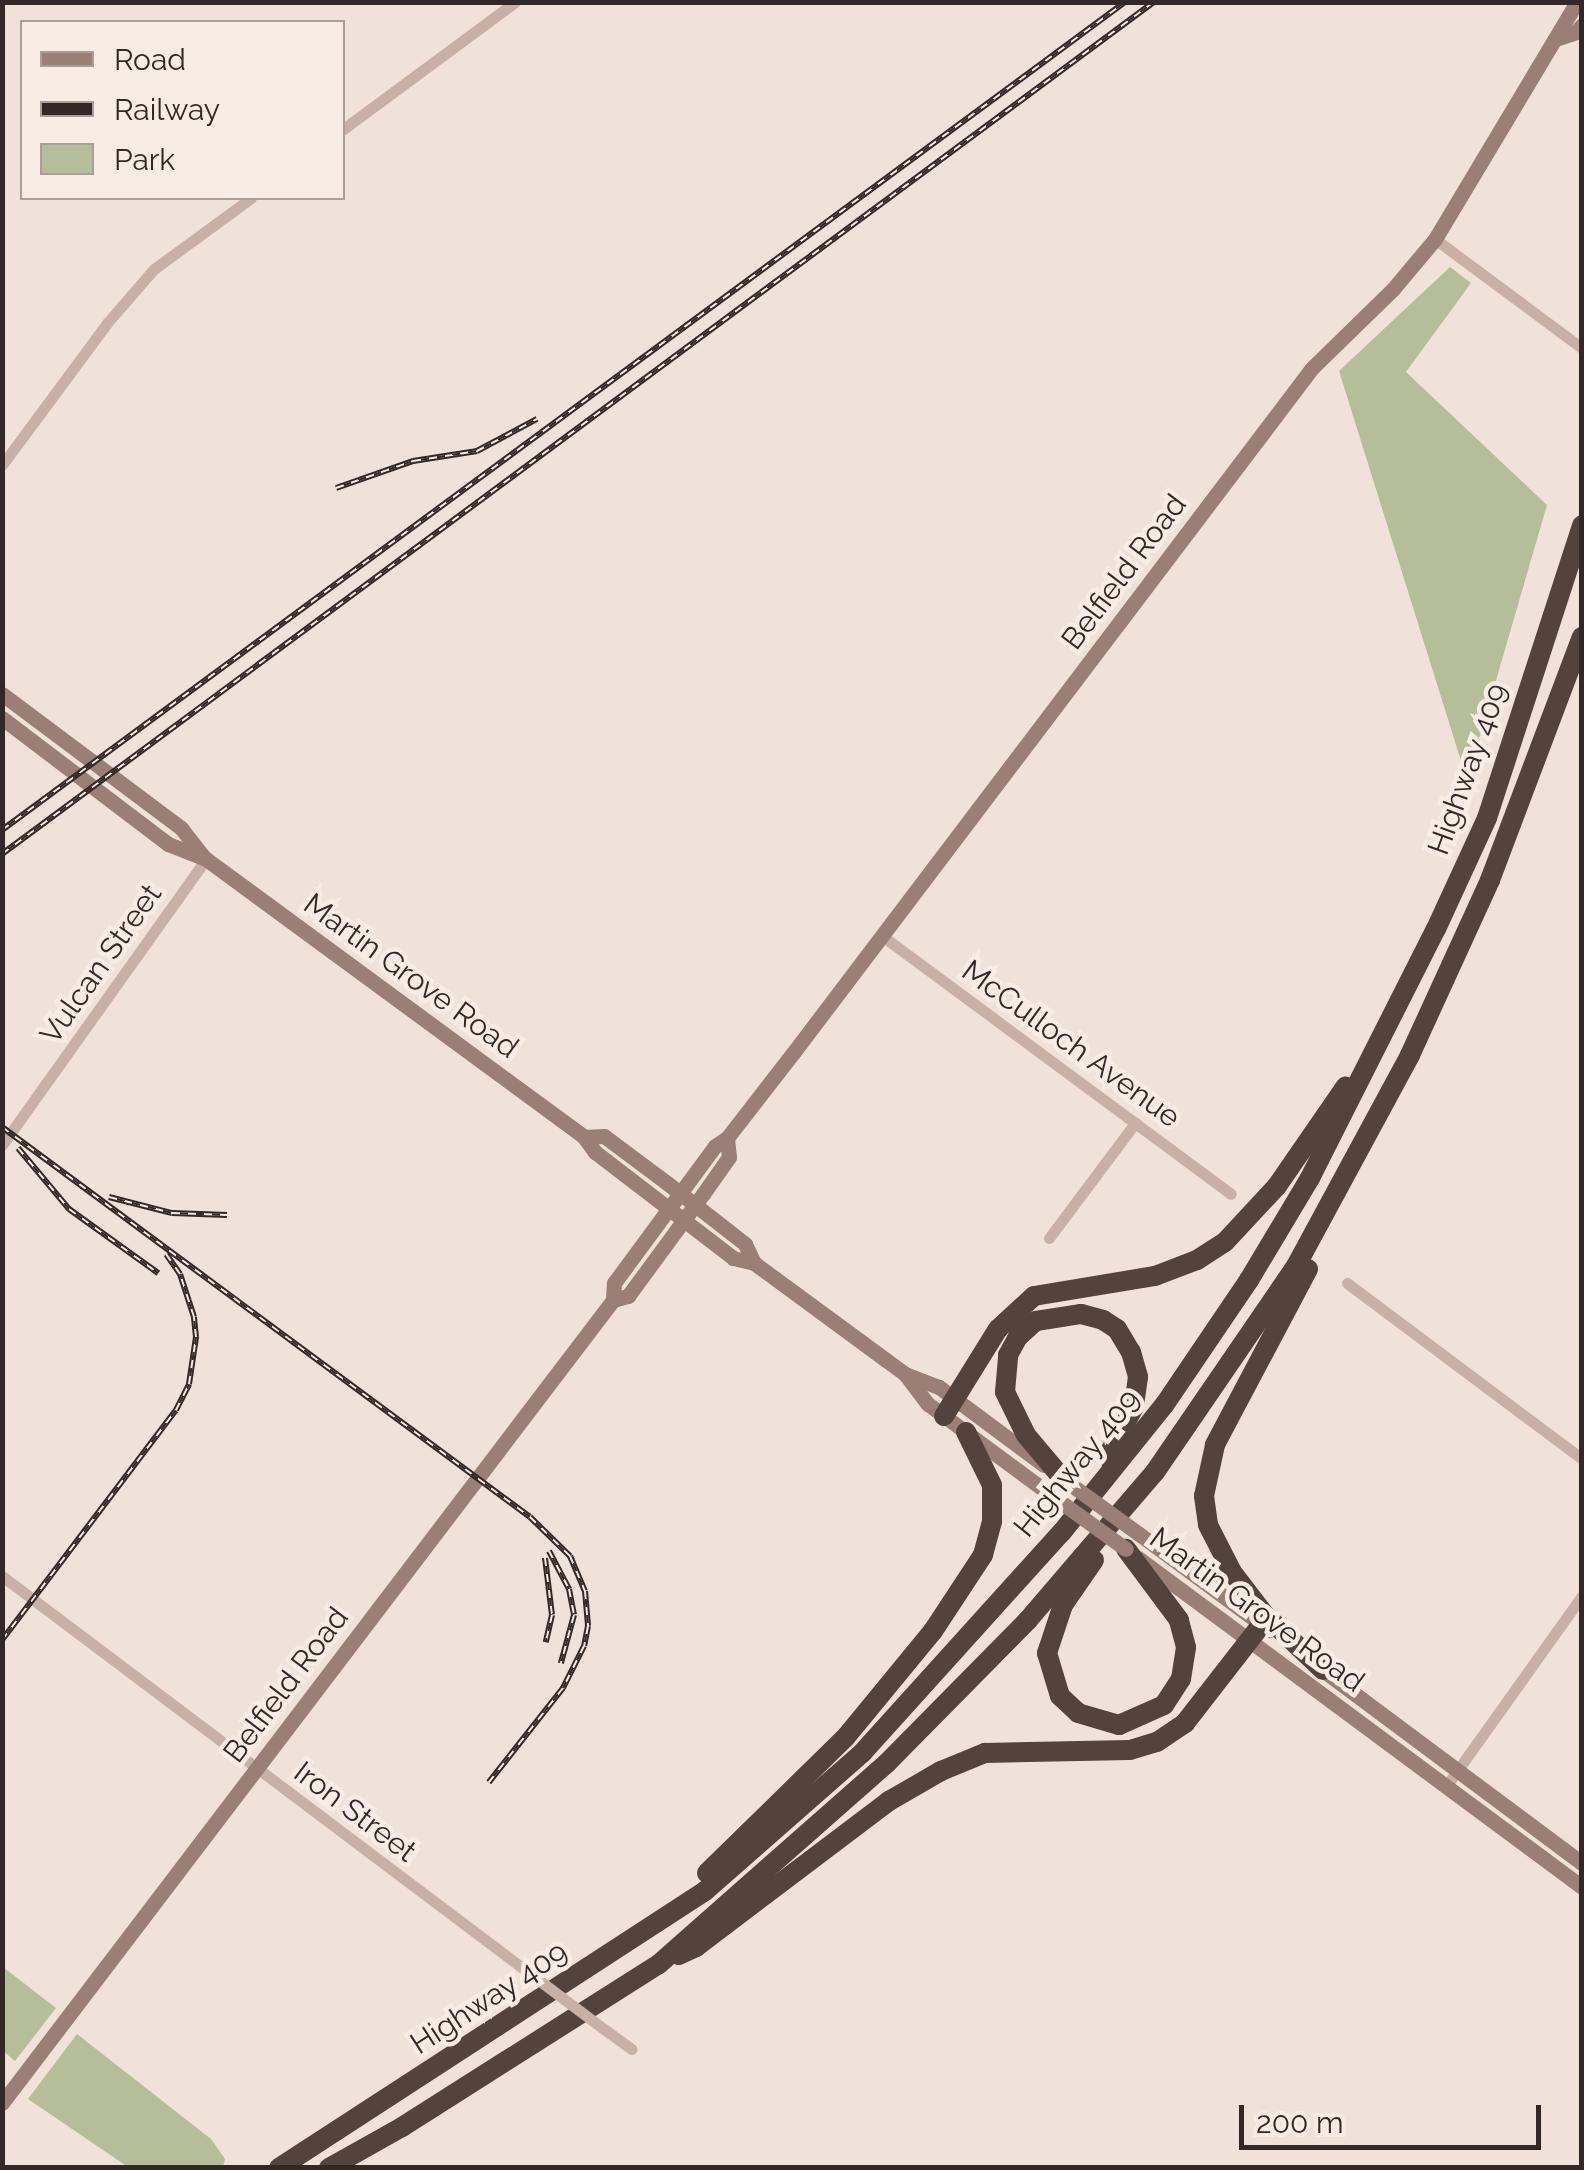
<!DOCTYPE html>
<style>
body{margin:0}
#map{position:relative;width:1584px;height:2170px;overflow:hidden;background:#f0e2d8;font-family:Raleway,sans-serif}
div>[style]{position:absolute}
.green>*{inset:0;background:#b6be99}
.street>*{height:11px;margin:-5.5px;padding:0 5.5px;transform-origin:5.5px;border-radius:5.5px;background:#c7b0a5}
.secondary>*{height:15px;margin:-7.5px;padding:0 7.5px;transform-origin:7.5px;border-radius:7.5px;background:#9a7f76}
.highway>*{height:20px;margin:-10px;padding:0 10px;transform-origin:10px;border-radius:10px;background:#54423d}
.rail>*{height:6px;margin-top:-3px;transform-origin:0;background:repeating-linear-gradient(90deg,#f8ece4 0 8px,#332826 0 16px);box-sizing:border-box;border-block:2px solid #332826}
.street-bridge>*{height:11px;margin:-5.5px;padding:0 5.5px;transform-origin:5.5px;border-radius:5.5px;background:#c7b0a5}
.secondary-bridge>*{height:15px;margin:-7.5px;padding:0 7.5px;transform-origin:7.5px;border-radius:7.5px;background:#9a7f76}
span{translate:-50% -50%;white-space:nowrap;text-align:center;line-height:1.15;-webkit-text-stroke:9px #f8ece4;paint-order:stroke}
.street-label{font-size:30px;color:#332826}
.frame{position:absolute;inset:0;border:5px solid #332826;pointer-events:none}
.legend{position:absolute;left:20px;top:20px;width:325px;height:180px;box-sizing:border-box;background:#f8ece4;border:2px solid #a99e98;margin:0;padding:12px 18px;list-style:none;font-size:30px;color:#332826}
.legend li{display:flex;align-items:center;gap:20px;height:50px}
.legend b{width:50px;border:2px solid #a99e98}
.scale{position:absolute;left:1239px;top:2105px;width:302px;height:45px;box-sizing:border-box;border:5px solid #332826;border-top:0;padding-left:12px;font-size:30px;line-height:35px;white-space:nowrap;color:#332826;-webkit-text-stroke:8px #f8ece4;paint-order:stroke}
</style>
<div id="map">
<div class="green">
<div style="clip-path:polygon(1450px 267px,1471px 283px,1406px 372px,1547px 505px,1467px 780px,1339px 371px)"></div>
<div style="clip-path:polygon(3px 1967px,56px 2008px,15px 2061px,3px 2051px)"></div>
<div style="clip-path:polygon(77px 2034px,211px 2139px,225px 2159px,223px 2167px,128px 2167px,28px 2099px)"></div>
</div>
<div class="street">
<div style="left:342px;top:130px;width:215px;rotate:-36.5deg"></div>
<div style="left:1435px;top:239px;width:183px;rotate:36.6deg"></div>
<div style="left:2px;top:465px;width:177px;rotate:-53.5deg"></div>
<div style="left:107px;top:323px;width:72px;rotate:-49deg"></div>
<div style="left:154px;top:269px;width:120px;rotate:-36.2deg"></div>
<div style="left:881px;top:935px;width:435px;rotate:36.5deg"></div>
<div style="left:2px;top:1145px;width:351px;rotate:-54.5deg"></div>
<div style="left:1049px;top:1238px;width:144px;rotate:-53.2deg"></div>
<div style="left:1347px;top:1283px;width:294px;rotate:36.8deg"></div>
<div style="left:2px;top:1576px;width:648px;rotate:36.98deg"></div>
<div style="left:1447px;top:1785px;width:232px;rotate:-54.5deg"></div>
<div style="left:604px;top:2029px;width:34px;rotate:36deg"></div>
</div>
<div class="secondary">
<div style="left:1559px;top:38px;width:18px;rotate:-19deg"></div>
<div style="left:1576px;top:32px;width:9px;rotate:-49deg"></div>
<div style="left:2px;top:694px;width:224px;rotate:36.8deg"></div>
<div style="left:181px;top:828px;width:36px;rotate:52deg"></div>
<div style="left:2px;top:718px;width:208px;rotate:37.2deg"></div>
<div style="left:168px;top:844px;width:41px;rotate:21.5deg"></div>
<div style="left:206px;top:859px;width:469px;rotate:36.3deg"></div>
<div style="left:584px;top:1137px;width:19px;rotate:54deg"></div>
<div style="left:595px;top:1152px;width:174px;rotate:37.5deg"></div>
<div style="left:733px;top:1258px;width:22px;rotate:13deg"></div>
<div style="left:754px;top:1263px;width:164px;rotate:36.3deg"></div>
<div style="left:886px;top:1360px;width:24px;rotate:36deg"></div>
<div style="left:905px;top:1374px;width:38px;rotate:53deg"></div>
<div style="left:928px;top:1404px;width:153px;rotate:36.5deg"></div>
<div style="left:584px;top:1137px;width:20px;rotate:-3deg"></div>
<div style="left:604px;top:1136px;width:79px;rotate:36.7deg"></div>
<div style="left:667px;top:1183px;width:99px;rotate:38deg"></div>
<div style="left:745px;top:1244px;width:21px;rotate:65deg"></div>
<div style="left:613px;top:1300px;width:16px;rotate:-15deg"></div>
<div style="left:628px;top:1296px;width:127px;rotate:-53.7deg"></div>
<div style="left:703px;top:1194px;width:45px;rotate:-54.9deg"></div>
<div style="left:729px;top:1157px;width:19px;rotate:-96deg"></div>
<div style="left:905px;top:1374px;width:36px;rotate:21deg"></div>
<div style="left:939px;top:1387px;width:131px;rotate:36.6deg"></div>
<div style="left:1139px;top:1534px;width:162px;rotate:36.4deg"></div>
<div style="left:1138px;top:1558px;width:553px;rotate:36.54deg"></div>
<div style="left:1316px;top:1665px;width:332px;rotate:36.7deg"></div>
<div style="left:2px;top:2103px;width:1009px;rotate:-52.73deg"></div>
<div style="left:613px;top:1300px;width:17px;rotate:-87deg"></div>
<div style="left:614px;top:1283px;width:170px;rotate:-53.6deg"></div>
<div style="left:715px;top:1146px;width:14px;rotate:-34deg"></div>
<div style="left:727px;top:1138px;width:108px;rotate:-52.2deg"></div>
<div style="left:793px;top:1053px;width:859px;rotate:-52.85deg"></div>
<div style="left:1312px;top:368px;width:113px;rotate:-44.3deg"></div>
<div style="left:1393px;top:289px;width:65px;rotate:-50deg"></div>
<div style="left:1435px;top:239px;width:276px;rotate:-59.1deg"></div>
</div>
<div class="highway">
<div style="left:1308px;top:1269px;width:199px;rotate:117.9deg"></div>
<div style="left:1215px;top:1445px;width:52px;rotate:102.2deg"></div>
<div style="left:1204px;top:1496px;width:29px;rotate:82deg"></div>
<div style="left:1208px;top:1525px;width:53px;rotate:62.9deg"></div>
<div style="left:1232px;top:1572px;width:54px;rotate:52.5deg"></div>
<div style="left:1265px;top:1615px;width:80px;rotate:43.5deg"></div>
<div style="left:944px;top:1416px;width:102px;rotate:-58.2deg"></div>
<div style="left:998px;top:1329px;width:49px;rotate:-42.5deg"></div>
<div style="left:1034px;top:1296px;width:123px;rotate:-9.4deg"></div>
<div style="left:1155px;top:1276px;width:45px;rotate:-20.9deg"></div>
<div style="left:1197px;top:1260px;width:33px;rotate:-33deg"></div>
<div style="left:1225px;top:1242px;width:76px;rotate:-47.1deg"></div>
<div style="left:1277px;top:1186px;width:121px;rotate:-55.4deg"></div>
<div style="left:1063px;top:1479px;width:57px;rotate:-130.1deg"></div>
<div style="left:1026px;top:1435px;width:48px;rotate:-116deg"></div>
<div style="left:1005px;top:1392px;width:37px;rotate:-85deg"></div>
<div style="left:1008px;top:1355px;width:21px;rotate:-61deg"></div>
<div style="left:1018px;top:1337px;width:24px;rotate:-42deg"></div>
<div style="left:1036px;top:1321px;width:46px;rotate:-8.8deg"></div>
<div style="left:1081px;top:1314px;width:23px;rotate:15deg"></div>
<div style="left:1103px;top:1320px;width:17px;rotate:33deg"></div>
<div style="left:1117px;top:1329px;width:27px;rotate:59deg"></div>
<div style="left:1131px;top:1352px;width:26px;rotate:74deg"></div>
<div style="left:1138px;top:1377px;width:30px;rotate:98deg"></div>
<div style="left:1134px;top:1407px;width:57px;rotate:118.4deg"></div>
<div style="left:1094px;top:1560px;width:55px;rotate:124.6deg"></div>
<div style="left:1063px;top:1605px;width:51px;rotate:108.4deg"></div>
<div style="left:1047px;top:1653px;width:45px;rotate:73.2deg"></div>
<div style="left:1060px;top:1696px;width:25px;rotate:43deg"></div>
<div style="left:1078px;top:1713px;width:43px;rotate:16.3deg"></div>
<div style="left:1119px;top:1725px;width:49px;rotate:-24deg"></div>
<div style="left:1164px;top:1705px;width:31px;rotate:-57deg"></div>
<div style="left:1181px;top:1679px;width:32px;rotate:-81deg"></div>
<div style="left:1186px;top:1647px;width:28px;rotate:-105deg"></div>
<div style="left:1179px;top:1620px;width:89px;rotate:-126.7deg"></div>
<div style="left:707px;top:1873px;width:193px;rotate:-44.4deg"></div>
<div style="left:845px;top:1738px;width:139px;rotate:-50.6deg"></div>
<div style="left:933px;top:1631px;width:91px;rotate:-56.7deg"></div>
<div style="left:983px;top:1555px;width:35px;rotate:-75deg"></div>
<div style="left:992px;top:1521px;width:36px;rotate:-90deg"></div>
<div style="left:992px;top:1485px;width:59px;rotate:-116.1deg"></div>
<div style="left:679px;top:1955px;width:19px;rotate:-25deg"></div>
<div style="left:696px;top:1947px;width:242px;rotate:-37.1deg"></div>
<div style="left:889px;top:1801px;width:60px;rotate:-30deg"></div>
<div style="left:941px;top:1771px;width:48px;rotate:-22.2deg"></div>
<div style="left:985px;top:1753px;width:145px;rotate:-1.2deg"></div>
<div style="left:1130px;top:1750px;width:28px;rotate:-17deg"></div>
<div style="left:1157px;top:1742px;width:34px;rotate:-34deg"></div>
<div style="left:1185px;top:1723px;width:124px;rotate:-52.2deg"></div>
<div style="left:279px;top:2168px;width:508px;rotate:-33.03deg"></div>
<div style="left:705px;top:1891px;width:210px;rotate:-41.3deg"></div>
<div style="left:863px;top:1752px;width:297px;rotate:-47.9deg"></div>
<div style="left:1062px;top:1532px;width:164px;rotate:-51.2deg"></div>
<div style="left:1165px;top:1404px;width:150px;rotate:-55.9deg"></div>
<div style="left:1249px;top:1280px;width:119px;rotate:-59.1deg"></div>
<div style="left:1310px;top:1178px;width:279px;rotate:-63.2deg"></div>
<div style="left:1436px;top:929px;width:122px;rotate:-65.3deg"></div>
<div style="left:1487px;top:818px;width:308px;rotate:-72deg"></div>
<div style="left:329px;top:2168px;width:84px;rotate:-29.3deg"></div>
<div style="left:402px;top:2127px;width:304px;rotate:-32.4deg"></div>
<div style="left:659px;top:1964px;width:304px;rotate:-41.4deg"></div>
<div style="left:887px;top:1763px;width:201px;rotate:-45.4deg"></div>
<div style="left:1028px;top:1620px;width:195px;rotate:-49.4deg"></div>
<div style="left:1155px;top:1472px;width:250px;rotate:-55.6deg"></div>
<div style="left:1296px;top:1266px;width:240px;rotate:-61.6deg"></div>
<div style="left:1410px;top:1055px;width:192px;rotate:-65.4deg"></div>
<div style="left:1490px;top:880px;width:260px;rotate:-69.3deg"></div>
</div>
<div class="rail">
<div style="left:336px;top:488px;width:82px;rotate:-19.3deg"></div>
<div style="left:413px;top:461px;width:65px;rotate:-8.9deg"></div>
<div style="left:477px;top:451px;width:68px;rotate:-28.1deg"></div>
<div style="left:2px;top:830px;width:1395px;rotate:-36.4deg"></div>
<div style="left:2px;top:854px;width:1433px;rotate:-36.49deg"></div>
<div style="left:2px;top:1127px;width:656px;rotate:36.45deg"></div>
<div style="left:530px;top:1517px;width:56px;rotate:44.3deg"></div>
<div style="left:570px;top:1556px;width:38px;rotate:67deg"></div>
<div style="left:585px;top:1591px;width:35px;rotate:85deg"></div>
<div style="left:588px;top:1626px;width:20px;rotate:101deg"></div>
<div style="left:584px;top:1646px;width:47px;rotate:116.6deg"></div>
<div style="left:563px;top:1688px;width:120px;rotate:128.2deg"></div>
<div style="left:18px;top:1148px;width:80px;rotate:50.1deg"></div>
<div style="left:69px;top:1209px;width:110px;rotate:35.7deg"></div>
<div style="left:109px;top:1197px;width:65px;rotate:14.3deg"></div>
<div style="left:172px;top:1213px;width:55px;rotate:2.1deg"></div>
<div style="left:549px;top:1551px;width:43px;rotate:62.2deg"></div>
<div style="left:569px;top:1589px;width:26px;rotate:79deg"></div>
<div style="left:574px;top:1615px;width:50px;rotate:105.2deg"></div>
<div style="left:545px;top:1558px;width:57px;rotate:83deg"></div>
<div style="left:552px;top:1615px;width:28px;rotate:103deg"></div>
<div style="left:2px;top:1640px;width:288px;rotate:-52.9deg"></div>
<div style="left:176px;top:1410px;width:29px;rotate:-63deg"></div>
<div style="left:189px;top:1384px;width:48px;rotate:-81.5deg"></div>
<div style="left:196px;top:1337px;width:20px;rotate:-96deg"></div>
<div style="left:194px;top:1317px;width:45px;rotate:-108deg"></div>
<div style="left:180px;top:1274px;width:24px;rotate:-125deg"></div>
</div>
<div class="street-bridge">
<div style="left:520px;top:1966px;width:105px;rotate:36.9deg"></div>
</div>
<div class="secondary-bridge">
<div style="left:1063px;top:1479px;width:94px;rotate:35.9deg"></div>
<div style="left:1051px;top:1495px;width:92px;rotate:35.8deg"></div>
</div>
<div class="street-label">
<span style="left:1124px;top:572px;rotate:-53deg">Belfield Road</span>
<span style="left:1468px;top:769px;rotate:-70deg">Highway 409</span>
<span style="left:101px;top:964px;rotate:-55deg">Vulcan Street</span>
<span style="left:411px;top:976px;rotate:36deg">Martin Grove Road</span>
<span style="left:1071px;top:1044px;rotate:36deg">McCulloch Avenue</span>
<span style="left:1077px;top:1463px;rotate:-51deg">Highway 409</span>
<span style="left:1257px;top:1610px;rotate:36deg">Martin Grove Road</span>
<span style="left:286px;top:1685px;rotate:-53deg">Belfield Road</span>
<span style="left:355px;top:1812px;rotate:37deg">Iron Street</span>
<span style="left:489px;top:1998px;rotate:-33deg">Highway 409</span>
</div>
<div class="frame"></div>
<ul class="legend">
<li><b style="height:12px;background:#9a7f76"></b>Road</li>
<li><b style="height:12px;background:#332826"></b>Railway</li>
<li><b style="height:28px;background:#b6be99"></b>Park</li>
</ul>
<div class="scale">200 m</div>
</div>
